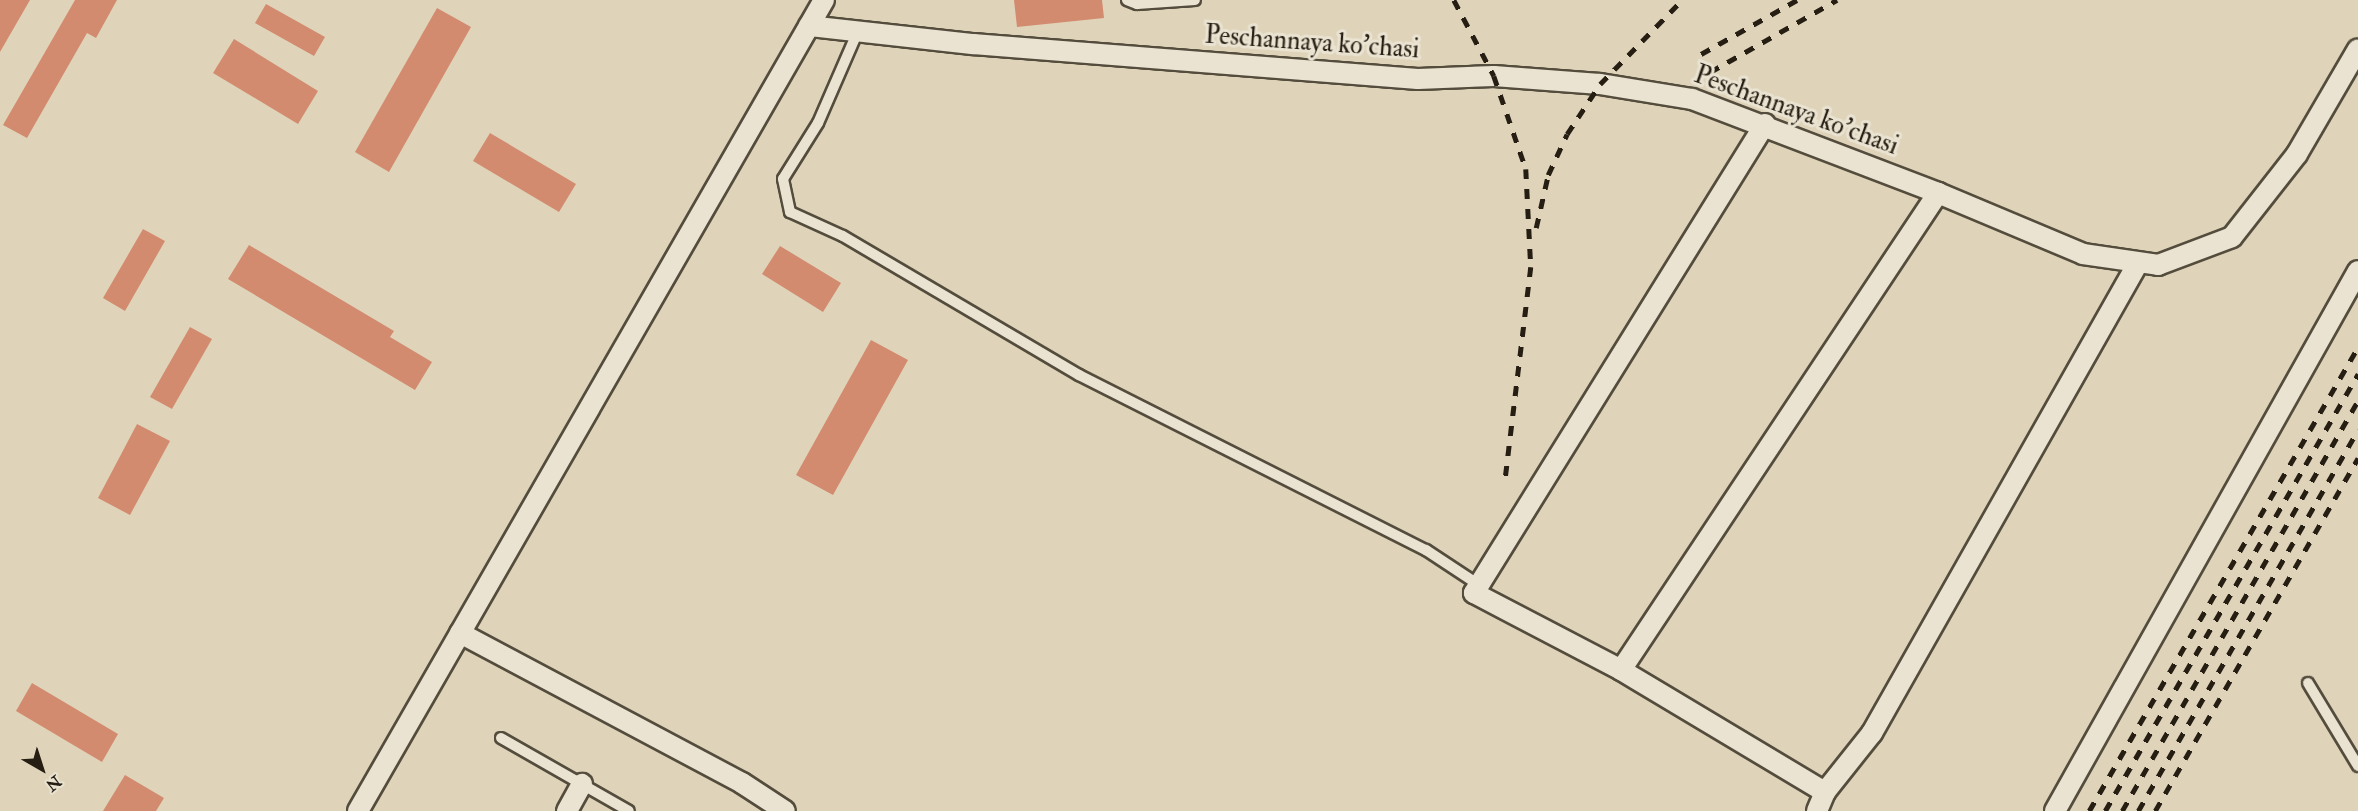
<!DOCTYPE html>
<style>
body{margin:0}
#map{position:relative;width:2358px;height:811px;overflow:hidden;background:#dfd4ba;font-family:"IM FELL Double Pica",serif}
div>[style]{position:absolute}
.building>*{inset:0;background:#d38b6f}
.roads{filter:drop-shadow(2px 0 #544c3c) drop-shadow(-2px 0 #544c3c) drop-shadow(0 2px #544c3c) drop-shadow(0 -2px #544c3c)}
.service>*{height:10px;margin:-5px;padding:0 5px;transform-origin:5px;border-radius:5px;background:#eae3d2}
.minor>*{height:20px;margin:-10px;padding:0 10px;transform-origin:10px;border-radius:10px;background:#eae3d2}
.rail>*{height:4.5px;margin-top:-2.25px;transform-origin:0;background:repeating-linear-gradient(90deg,#261e12 0 10px,transparent 0 20px)}
span{translate:-50% -50%;white-space:nowrap;text-align:center;line-height:1.15;-webkit-text-stroke:6px #eae3d2;paint-order:stroke}
.street-label{font-size:26px;color:#261e12}
.north{position:absolute;left:12px;top:739px;width:60px;height:60px;-webkit-text-stroke:4px #eae3d2;paint-order:stroke;rotate:141deg;font-size:16px;font-weight:700;line-height:24px;text-align:center;color:#261e12}
.north::after{content:'';display:block;margin:auto;width:21px;height:27px;background:#261e12;clip-path:polygon(50% 0,100% 100%,50% 72%,0 100%)}
</style>
<div id="map">
<div class="building">
<div style="clip-path:polygon(0 0,30px 0,0 52px)"></div>
<div style="clip-path:polygon(75px 0,117px 0,96px 38px,87px 33px,27px 138px,3px 125px)"></div>
<div style="clip-path:polygon(1014px 0,1102px 0,1104px 18px,1017px 27px)"></div>
<div style="clip-path:polygon(266px 4px,325px 37px,314px 56px,255px 23px)"></div>
<div style="clip-path:polygon(437px 8px,471px 27px,389px 172px,355px 152px)"></div>
<div style="clip-path:polygon(234px 39px,318px 91px,298px 124px,213px 73px)"></div>
<div style="clip-path:polygon(490px 133px,576px 184px,559px 212px,473px 161px)"></div>
<div style="clip-path:polygon(143px 229px,165px 241px,125px 311px,103px 298px)"></div>
<div style="clip-path:polygon(249px 245px,394px 331px,390px 337px,432px 362px,415px 390px,228px 279px)"></div>
<div style="clip-path:polygon(780px 246px,841px 283px,823px 312px,762px 274px)"></div>
<div style="clip-path:polygon(190px 327px,212px 339px,172px 409px,150px 397px)"></div>
<div style="clip-path:polygon(871px 340px,908px 360px,833px 495px,796px 475px)"></div>
<div style="clip-path:polygon(137px 424px,170px 441px,130px 515px,98px 498px)"></div>
<div style="clip-path:polygon(32px 683px,118px 734px,102px 762px,16px 711px)"></div>
<div style="clip-path:polygon(125px 775px,164px 798px,156px 811px,103px 811px)"></div>
</div>
<div class="roads">
<div class="service">
<div style="left:1127px;top:0;width:11px;rotate:22deg"></div>
<div style="left:1137px;top:4px;width:58px;rotate:-3.9deg"></div>
<div style="left:858px;top:31px;width:100px;rotate:113.5deg"></div>
<div style="left:818px;top:123px;width:66px;rotate:122deg"></div>
<div style="left:783px;top:179px;width:34px;rotate:78deg"></div>
<div style="left:790px;top:212px;width:58px;rotate:24.4deg"></div>
<div style="left:843px;top:236px;width:274px;rotate:30.5deg"></div>
<div style="left:1079px;top:375px;width:389px;rotate:26.8deg"></div>
<div style="left:1426px;top:550px;width:64px;rotate:33.4deg"></div>
<div style="left:2308px;top:683px;width:97px;rotate:58.9deg"></div>
<div style="left:501px;top:738px;width:147px;rotate:29.7deg"></div>
</div>
<div class="minor">
<div style="left:809px;top:26px;width:165px;rotate:6.3deg"></div>
<div style="left:973px;top:44px;width:446px;rotate:4.5deg"></div>
<div style="left:1418px;top:79px;width:76px;rotate:-2.3deg"></div>
<div style="left:1494px;top:76px;width:106px;rotate:4.3deg"></div>
<div style="left:1600px;top:84px;width:93px;rotate:9.3deg"></div>
<div style="left:1692px;top:99px;width:263px;rotate:20.9deg"></div>
<div style="left:1938px;top:193px;width:157px;rotate:22.8deg"></div>
<div style="left:2083px;top:254px;width:76px;rotate:8.3deg"></div>
<div style="left:2158px;top:265px;width:79px;rotate:-20.7deg"></div>
<div style="left:2232px;top:237px;width:105px;rotate:-51.9deg"></div>
<div style="left:2297px;top:154px;width:121px;rotate:-59.8deg"></div>
<div style="left:1765px;top:124px;width:552px;rotate:121.82deg"></div>
<div style="left:1474px;top:593px;width:166px;rotate:27.6deg"></div>
<div style="left:1621px;top:670px;width:238px;rotate:30.9deg"></div>
<div style="left:460px;top:633px;width:319px;rotate:28deg"></div>
<div style="left:742px;top:783px;width:51px;rotate:33.1deg"></div>
<div style="left:1621px;top:670px;width:573px;rotate:-56.39deg"></div>
<div style="left:358px;top:811px;width:935px;rotate:-60.12deg"></div>
<div style="left:567px;top:811px;width:31px;rotate:-61deg"></div>
<div style="left:1817px;top:811px;width:21px;rotate:-67deg"></div>
<div style="left:1825px;top:792px;width:75px;rotate:-51.5deg"></div>
<div style="left:1872px;top:733px;width:540px;rotate:-60.49deg"></div>
<div style="left:2055px;top:811px;width:619px;rotate:-60.7deg"></div>
</div>
</div>
<div class="rail">
<div style="left:1454px;top:0;width:86px;rotate:62.2deg"></div>
<div style="left:1494px;top:76px;width:98px;rotate:71deg"></div>
<div style="left:1526px;top:169px;width:98px;rotate:87.1deg"></div>
<div style="left:1531px;top:267px;width:217px;rotate:96.9deg"></div>
<div style="left:1701px;top:54px;width:110px;rotate:-29.4deg"></div>
<div style="left:1710px;top:72px;width:146px;rotate:-29.6deg"></div>
<div style="left:1536px;top:228px;width:54px;rotate:-77.2deg"></div>
<div style="left:1548px;top:175px;width:45px;rotate:-65.1deg"></div>
<div style="left:1567px;top:134px;width:60px;rotate:-56.6deg"></div>
<div style="left:1600px;top:84px;width:117px;rotate:-45.7deg"></div>
<div style="left:2089px;top:811px;width:536px;rotate:-59.9deg"></div>
<div style="left:2105px;top:811px;width:505px;rotate:-59.93deg"></div>
<div style="left:2122px;top:811px;width:473px;rotate:-60.1deg"></div>
<div style="left:2138px;top:811px;width:440px;rotate:-60deg"></div>
<div style="left:2155px;top:811px;width:407px;rotate:-60.1deg"></div>
</div>
<div class="street-label">
<span style="left:1312px;top:43px;rotate:4deg">Peschannaya ko'chasi</span>
<span style="left:1796px;top:111px;rotate:20deg">Peschannaya ko'chasi</span>
</div>
<div class="north">N</div>
</div>
